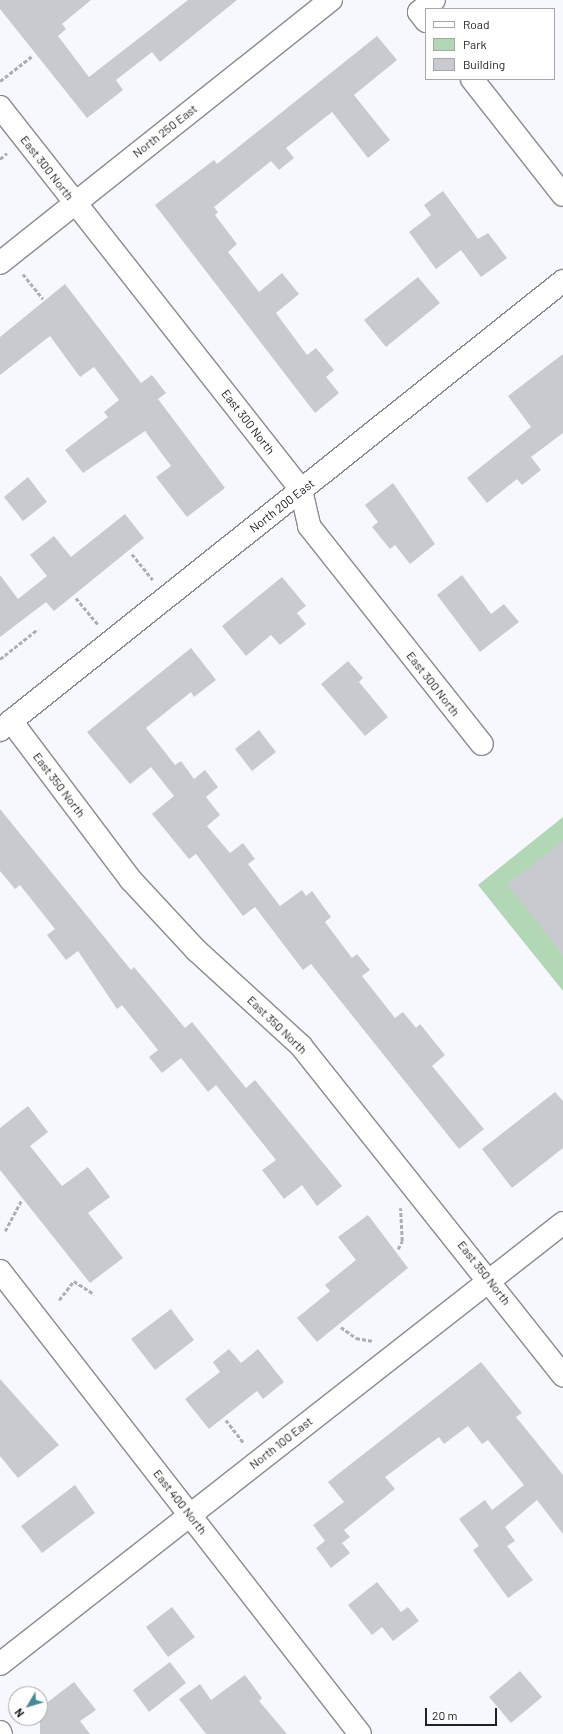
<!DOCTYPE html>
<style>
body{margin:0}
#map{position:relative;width:563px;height:1734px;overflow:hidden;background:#f7f8fd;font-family:Barlow,sans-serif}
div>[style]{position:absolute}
.green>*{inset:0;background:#b1d7b4}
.building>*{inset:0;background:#c9cacf}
.path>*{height:2.5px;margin-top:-1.25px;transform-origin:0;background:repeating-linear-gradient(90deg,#adaeb1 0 4px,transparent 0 6px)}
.roads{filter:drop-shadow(1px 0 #8a8b8f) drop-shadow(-1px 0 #8a8b8f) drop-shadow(0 1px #8a8b8f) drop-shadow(0 -1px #8a8b8f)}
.minor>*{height:22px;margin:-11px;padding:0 11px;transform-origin:11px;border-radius:11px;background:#fff}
.major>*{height:22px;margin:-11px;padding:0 11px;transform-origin:11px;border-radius:11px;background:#fff}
span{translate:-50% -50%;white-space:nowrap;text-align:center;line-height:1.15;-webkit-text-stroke:3px #fff;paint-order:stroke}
.street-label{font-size:12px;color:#212223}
.legend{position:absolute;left:425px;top:8px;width:130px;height:72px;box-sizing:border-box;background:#fff;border:1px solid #a6a7a7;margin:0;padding:5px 7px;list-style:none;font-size:12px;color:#212223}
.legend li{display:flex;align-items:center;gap:8px;height:20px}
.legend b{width:20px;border:1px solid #a6a7a7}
.north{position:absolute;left:8px;top:1686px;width:40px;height:40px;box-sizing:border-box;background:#fff;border:1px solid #a6a7a7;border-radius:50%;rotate:232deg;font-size:11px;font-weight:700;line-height:16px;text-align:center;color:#212223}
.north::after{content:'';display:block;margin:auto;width:14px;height:18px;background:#478b99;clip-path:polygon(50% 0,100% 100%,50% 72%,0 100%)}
.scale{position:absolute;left:425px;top:1708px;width:72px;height:18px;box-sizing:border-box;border:2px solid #212223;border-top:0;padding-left:5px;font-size:12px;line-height:14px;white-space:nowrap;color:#212223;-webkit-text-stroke:3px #fff;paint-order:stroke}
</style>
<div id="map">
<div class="green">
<div style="clip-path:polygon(563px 817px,563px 991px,478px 885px)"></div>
</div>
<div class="building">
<div style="clip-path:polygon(0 0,91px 0,62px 24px,66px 29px,58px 36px,89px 77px,188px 0,237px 0,160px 62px,152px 52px,116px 80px,123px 90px,87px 118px,0 9px)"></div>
<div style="clip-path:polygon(377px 36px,397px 60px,354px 95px,390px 140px,368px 158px,332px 112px,286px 148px,294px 158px,279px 170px,271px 161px,214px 207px,218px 212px,215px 215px,237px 244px,228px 252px,259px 292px,282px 273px,299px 294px,276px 313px,307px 355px,316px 348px,334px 370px,326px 377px,339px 393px,315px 413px,155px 205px,214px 160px,217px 164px)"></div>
<div style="clip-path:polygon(443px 191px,478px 239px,488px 233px,507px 258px,481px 277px,461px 250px,436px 269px,409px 232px,431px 215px,424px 205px)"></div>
<div style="clip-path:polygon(418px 277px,440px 303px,386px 347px,364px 320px)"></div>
<div style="clip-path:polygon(65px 284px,141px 383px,152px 375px,166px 393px,158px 399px,225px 488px,187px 517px,156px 477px,171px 466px,145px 431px,83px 473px,65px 450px,108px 417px,104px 412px,119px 400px,94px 367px,80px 377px,50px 336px,0 375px,0 337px)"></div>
<div style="clip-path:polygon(563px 354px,563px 433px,531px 457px,541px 470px,522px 485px,517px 479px,487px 503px,467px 478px,531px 427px,508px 396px)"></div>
<div style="clip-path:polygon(28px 477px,47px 502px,23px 521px,4px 497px)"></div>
<div style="clip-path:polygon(393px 483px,435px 544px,410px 564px,395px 545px,390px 549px,372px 527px,378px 522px,365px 505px)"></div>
<div style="clip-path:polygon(125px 514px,144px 538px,54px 611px,46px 602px,0 637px,0 575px,18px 599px,47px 576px,30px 555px,54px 536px,71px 557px)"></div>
<div style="clip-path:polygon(462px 575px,491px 614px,504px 604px,519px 622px,480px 652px,437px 595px)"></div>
<div style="clip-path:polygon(282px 577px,306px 606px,297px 613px,306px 624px,280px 645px,271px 635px,246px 656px,222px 626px)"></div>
<div style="clip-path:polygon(191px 648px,216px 680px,194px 697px,191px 692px,146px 728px,175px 765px,181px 761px,194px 779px,205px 770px,218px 787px,206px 797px,220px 815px,207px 826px,230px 853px,243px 843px,255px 859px,248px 864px,280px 906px,302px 890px,306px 896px,312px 891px,331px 917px,325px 922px,352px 958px,357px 954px,370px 970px,362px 976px,395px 1018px,403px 1012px,416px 1028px,420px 1024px,445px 1055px,432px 1066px,484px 1129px,459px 1149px,311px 964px,303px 970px,255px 907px,243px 916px,196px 854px,189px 859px,152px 814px,174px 796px,151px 767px,130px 784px,87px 732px)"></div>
<div style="clip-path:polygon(348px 661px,363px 678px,359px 682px,388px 717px,365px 736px,321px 684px)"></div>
<div style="clip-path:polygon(259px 730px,276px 752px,252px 771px,235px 749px)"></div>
<div style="clip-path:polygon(0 809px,131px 970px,134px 967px,185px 1028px,192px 1022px,246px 1088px,255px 1080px,342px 1186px,317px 1206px,302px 1185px,284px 1199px,262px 1170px,276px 1160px,216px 1085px,208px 1092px,181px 1058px,162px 1073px,149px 1057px,158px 1050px,122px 1005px,117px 1009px,78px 951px,66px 960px,47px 935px,55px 929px,20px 885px,15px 889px,0 871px)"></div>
<div style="clip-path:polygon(563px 841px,563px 955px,507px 884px)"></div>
<div style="clip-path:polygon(555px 1092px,563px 1101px,563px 1148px,512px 1188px,482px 1149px)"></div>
<div style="clip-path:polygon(28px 1106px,48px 1132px,30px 1146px,62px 1186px,88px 1167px,110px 1197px,88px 1213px,123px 1258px,90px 1283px,0 1170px,0 1128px)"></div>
<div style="clip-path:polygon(368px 1215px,408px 1268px,317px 1342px,297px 1318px,330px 1291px,325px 1285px,356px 1260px,338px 1237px)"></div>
<div style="clip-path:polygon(171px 1309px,194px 1340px,155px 1370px,131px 1339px)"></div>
<div style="clip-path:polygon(229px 1349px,241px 1363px,258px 1349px,284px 1382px,263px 1399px,257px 1391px,209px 1429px,185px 1399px,220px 1372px,213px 1362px)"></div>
<div style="clip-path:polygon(481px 1362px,522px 1413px,516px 1417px,563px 1475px,563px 1534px,537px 1500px,505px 1527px,515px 1541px,507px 1546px,533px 1580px,508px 1598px,473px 1550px,479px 1546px,459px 1519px,485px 1500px,492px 1510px,524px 1485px,488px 1440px,482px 1444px,468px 1426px,444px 1444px,439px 1437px,385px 1477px,395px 1489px,344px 1530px,350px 1537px,342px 1543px,350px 1553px,331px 1568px,316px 1548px,325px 1541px,313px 1525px,344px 1502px,328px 1482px)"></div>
<div style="clip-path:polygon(0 1379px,59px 1445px,18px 1478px,0 1456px)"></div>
<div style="clip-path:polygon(75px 1485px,95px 1513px,42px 1553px,21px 1526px)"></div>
<div style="clip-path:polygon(377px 1582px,401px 1612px,408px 1607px,419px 1621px,393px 1641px,382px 1627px,372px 1635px,348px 1605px)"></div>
<div style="clip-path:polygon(172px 1607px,195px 1637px,168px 1657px,146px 1627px)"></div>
<div style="clip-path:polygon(170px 1662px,186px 1683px,149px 1712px,133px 1690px)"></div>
<div style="clip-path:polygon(520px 1671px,542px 1697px,511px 1723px,489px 1697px)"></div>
<div style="clip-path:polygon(245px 1675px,262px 1698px,259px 1701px,287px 1734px,206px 1734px,179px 1699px,200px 1684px,211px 1700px)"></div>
<div style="clip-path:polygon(74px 1682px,96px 1710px,80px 1721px,90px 1734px,40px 1734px,40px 1708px)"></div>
</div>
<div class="path">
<div style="left:0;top:81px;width:41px;rotate:-38deg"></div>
<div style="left:0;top:159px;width:9px;rotate:-41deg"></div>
<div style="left:23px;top:274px;width:32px;rotate:51deg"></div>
<div style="left:132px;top:554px;width:33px;rotate:51deg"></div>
<div style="left:76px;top:598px;width:34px;rotate:50deg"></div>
<div style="left:0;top:659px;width:48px;rotate:-38.3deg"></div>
<div style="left:5px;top:1231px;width:34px;rotate:-62deg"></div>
<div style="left:398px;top:1249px;width:9px;rotate:-63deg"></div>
<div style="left:402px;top:1241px;width:33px;rotate:-93deg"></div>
<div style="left:59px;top:1300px;width:24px;rotate:-52deg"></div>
<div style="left:74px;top:1281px;width:24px;rotate:33deg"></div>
<div style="left:341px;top:1327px;width:19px;rotate:36deg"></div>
<div style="left:356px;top:1338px;width:17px;rotate:10deg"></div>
<div style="left:226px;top:1420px;width:29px;rotate:52deg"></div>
</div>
<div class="roads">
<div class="minor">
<div style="left:426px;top:21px;width:11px;rotate:-128deg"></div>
<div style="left:419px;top:12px;width:19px;rotate:-39deg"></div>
<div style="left:472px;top:79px;width:147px;rotate:51.9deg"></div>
<div style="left:0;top:107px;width:487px;rotate:51.8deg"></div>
<div style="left:301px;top:490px;width:37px;rotate:77deg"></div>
<div style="left:309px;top:526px;width:278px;rotate:51.6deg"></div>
<div style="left:0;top:263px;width:423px;rotate:-38.5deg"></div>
<div style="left:11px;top:721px;width:199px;rotate:53deg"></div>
<div style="left:131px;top:880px;width:96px;rotate:47.1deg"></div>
<div style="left:196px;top:950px;width:142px;rotate:42.4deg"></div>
<div style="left:301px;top:1046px;width:421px;rotate:51.5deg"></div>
<div style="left:0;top:730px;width:720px;rotate:-38.57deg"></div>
<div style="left:0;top:1664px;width:715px;rotate:-38.07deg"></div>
<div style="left:0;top:1732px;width:2px;rotate:63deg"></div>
</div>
<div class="major">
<div style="left:0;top:1271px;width:586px;rotate:52.13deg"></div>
</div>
</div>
<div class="street-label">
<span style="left:165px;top:131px;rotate:-38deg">North 250 East</span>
<span style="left:47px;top:168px;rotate:52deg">East 300 North</span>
<span style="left:248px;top:422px;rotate:52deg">East 300 North</span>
<span style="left:282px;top:506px;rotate:-38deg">North 200 East</span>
<span style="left:433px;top:684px;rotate:52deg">East 300 North</span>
<span style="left:59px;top:785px;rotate:53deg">East 350 North</span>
<span style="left:277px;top:1025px;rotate:44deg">East 350 North</span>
<span style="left:484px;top:1273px;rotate:52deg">East 350 North</span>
<span style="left:281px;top:1443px;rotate:-38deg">North 100 East</span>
<span style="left:180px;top:1502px;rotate:52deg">East 400 North</span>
</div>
<ul class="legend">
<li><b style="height:5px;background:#fff"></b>Road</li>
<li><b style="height:11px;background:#b1d7b4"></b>Park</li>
<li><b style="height:11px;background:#c9cacf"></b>Building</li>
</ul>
<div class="north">N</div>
<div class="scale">20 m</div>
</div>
